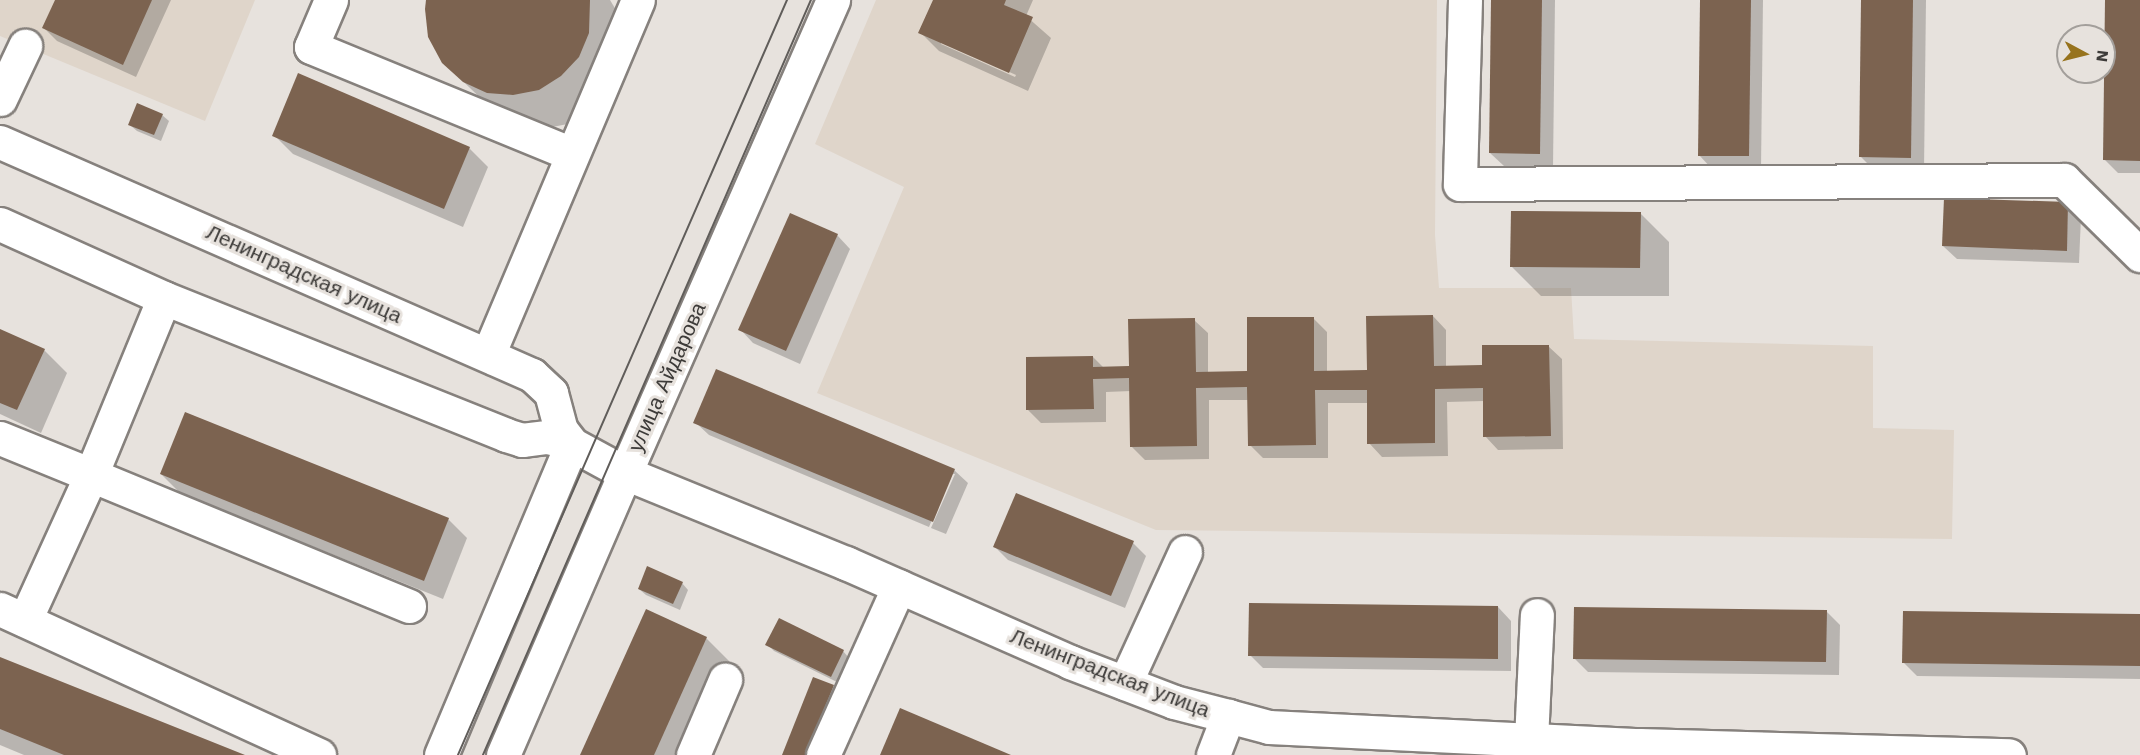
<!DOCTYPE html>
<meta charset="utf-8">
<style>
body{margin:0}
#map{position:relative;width:2140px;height:755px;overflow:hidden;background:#e7e2dd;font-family:"Work Sans",sans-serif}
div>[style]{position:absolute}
.built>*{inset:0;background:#dfd5ca}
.shadow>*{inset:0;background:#0003}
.building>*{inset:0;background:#7c6350}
.roads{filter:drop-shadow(2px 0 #86817d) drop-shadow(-2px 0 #86817d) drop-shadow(0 2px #86817d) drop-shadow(0 -2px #86817d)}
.minor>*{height:33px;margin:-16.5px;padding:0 16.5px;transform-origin:16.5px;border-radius:16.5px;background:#fff}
.major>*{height:33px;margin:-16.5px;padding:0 16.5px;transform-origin:16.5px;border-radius:16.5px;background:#fff}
.tram>*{height:1.5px;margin:-0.75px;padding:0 0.75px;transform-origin:0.75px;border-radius:0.75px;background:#605d5a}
span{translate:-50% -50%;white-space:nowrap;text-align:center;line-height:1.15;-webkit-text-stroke:6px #e7e2dd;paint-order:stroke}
.street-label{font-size:21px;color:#3d3b39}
.north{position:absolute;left:2056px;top:24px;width:60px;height:60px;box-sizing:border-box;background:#e7e2dd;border:2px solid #a39f9b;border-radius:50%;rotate:97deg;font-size:16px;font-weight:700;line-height:24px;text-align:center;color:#3d3b39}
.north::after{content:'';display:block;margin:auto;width:21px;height:27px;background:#97731d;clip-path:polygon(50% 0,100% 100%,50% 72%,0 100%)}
</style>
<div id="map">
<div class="built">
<div style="clip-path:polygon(0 0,255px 0,205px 121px,0 36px)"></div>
<div style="clip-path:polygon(876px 0,1437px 0,1435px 235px,1439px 288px,1571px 288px,1574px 339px,1873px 346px,1873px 428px,1954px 430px,1952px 539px,1156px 530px,817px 393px,904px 187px,815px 144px)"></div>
</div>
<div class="shadow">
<div style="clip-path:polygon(56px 0,171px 0,136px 77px,57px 41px,44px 28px)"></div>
<div style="clip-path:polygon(428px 0,610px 0,619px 15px,573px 123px,547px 128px,498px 115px,443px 62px)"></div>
<div style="clip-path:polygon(evenodd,934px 0,1033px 0,1026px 16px,1051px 38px,1028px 91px,939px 51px,920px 32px,934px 0,941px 41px,1016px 75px,1015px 77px,941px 44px,941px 41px)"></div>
<div style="clip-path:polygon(1492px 0,1555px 0,1553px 167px,1504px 166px,1490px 153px)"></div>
<div style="clip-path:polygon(1701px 0,1763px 0,1761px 169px,1712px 169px,1699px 155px)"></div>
<div style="clip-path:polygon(1863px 0,1926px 0,1924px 171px,1874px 170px,1861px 157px)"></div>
<div style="clip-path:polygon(2107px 0,2140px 0,2140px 173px,2118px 173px,2105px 160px)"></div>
<div style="clip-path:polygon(162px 115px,169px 121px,161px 141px,137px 131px,130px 125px)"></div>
<div style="clip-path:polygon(274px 135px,469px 148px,488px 167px,463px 227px,293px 154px)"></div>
<div style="clip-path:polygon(2068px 204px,2081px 217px,2079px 263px,1957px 259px,1943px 246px)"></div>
<div style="clip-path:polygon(1640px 213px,1669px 242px,1669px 296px,1541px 296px,1512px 267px)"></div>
<div style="clip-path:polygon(837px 235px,850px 249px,800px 364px,753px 343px,740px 329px)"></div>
<div style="clip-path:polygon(1433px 316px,1446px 330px,1446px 367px,1484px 366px,1548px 346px,1562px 359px,1563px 449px,1498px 450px,1485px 436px,1484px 401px,1447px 402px,1448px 456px,1382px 457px,1369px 443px,1369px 403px,1328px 403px,1328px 458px,1263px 458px,1250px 445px,1249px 400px,1209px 400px,1209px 459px,1145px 460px,1131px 446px,1131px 391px,1106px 392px,1106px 422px,1041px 423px,1028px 410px,1093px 357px,1104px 368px,1130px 368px,1194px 320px,1208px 333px,1208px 373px,1248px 373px,1313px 318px,1327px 332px,1327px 372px,1368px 372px)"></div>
<div style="clip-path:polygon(0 330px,44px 350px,67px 373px,41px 433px,0 414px)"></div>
<div style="clip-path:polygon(695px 422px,954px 470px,968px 483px,946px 534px,931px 528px,955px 474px,951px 474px,929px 527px,709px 435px)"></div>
<div style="clip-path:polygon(161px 474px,448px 519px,467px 538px,443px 599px,180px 493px)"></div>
<div style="clip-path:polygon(1133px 543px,1146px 556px,1125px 608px,1008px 560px,995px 547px)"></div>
<div style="clip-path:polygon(682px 583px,688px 590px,680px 610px,646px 595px,639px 589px)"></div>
<div style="clip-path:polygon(1498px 607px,1511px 621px,1511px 671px,1263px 668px,1250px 655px)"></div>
<div style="clip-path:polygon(1826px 611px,1840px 625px,1839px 675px,1588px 672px,1575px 659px)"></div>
<div style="clip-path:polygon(2140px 615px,2140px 679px,1917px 676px,1904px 663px)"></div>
<div style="clip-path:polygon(706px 638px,735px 667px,696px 755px,582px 755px)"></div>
<div style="clip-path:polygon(767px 644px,843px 651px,849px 658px,837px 682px,774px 651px)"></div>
<div style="clip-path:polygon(0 658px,241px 755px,24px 755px,0 745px)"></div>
<div style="clip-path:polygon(833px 686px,839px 693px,814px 755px,783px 755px)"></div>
</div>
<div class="building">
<div style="clip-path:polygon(55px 0,152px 0,123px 65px,42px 28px)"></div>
<div style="clip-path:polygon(426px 0,590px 0,589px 33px,579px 57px,561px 76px,539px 90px,513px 95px,487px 93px,463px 82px,442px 63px,428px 37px,425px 9px)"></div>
<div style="clip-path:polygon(933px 0,1006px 0,1004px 5px,1033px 17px,1009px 73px,918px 33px)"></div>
<div style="clip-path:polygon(1491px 0,1542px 0,1540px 154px,1489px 153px)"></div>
<div style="clip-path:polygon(1700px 0,1751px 0,1749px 156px,1698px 156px)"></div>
<div style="clip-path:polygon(1861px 0,1913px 0,1911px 158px,1859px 157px)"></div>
<div style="clip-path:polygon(2105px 0,2140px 0,2140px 161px,2103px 160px)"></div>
<div style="clip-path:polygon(298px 73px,470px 147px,444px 209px,272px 136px)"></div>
<div style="clip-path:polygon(137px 103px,163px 114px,154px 135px,128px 125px)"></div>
<div style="clip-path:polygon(1944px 198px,2068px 202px,2067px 251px,1942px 246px)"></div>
<div style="clip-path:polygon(1511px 211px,1641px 212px,1640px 268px,1510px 267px)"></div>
<div style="clip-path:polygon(790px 213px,838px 234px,786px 351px,738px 330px)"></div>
<div style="clip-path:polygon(1433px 315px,1434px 366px,1482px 365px,1482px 345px,1549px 345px,1551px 436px,1483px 437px,1483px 388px,1435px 389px,1435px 443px,1367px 444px,1367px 390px,1315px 390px,1316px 445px,1248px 446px,1247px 387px,1196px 388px,1197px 446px,1130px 447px,1129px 378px,1093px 379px,1094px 409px,1026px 410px,1026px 357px,1093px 356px,1093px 367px,1129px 366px,1128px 319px,1195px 318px,1196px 372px,1247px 371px,1247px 317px,1314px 317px,1314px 371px,1367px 370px,1366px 316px)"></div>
<div style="clip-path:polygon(0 329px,45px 349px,17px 410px,0 403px)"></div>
<div style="clip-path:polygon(716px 369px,955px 469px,933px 522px,693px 423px)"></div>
<div style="clip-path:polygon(185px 412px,449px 518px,424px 581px,160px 474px)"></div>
<div style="clip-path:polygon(1016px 493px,1134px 541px,1111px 596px,993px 547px)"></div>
<div style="clip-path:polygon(647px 566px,683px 582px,673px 604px,638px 589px)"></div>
<div style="clip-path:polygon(1249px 603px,1498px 606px,1498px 659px,1248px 656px)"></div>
<div style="clip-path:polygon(1574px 607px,1827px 610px,1826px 662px,1573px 659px)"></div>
<div style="clip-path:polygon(646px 609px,707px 637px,654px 755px,580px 755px)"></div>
<div style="clip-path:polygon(1903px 611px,2140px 614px,2140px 666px,1902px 663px)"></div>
<div style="clip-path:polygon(779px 618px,844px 650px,831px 677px,765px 645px)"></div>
<div style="clip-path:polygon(0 657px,245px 755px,64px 755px,0 729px)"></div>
<div style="clip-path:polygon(813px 677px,834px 685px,805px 755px,782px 755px)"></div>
<div style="clip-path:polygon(900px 708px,1011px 755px,880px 755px)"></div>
</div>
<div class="roads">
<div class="minor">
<div style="left:331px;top:0;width:51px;rotate:113.1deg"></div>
<div style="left:311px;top:47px;width:282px;rotate:22.3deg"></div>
<div style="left:1465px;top:0;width:184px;rotate:91.6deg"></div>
<div style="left:1460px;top:184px;width:604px;rotate:-0.38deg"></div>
<div style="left:2064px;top:180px;width:107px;rotate:44.6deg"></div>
<div style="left:0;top:99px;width:59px;rotate:-64.7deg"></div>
<div style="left:488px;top:355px;width:385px;rotate:-67.1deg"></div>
<div style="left:0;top:438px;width:98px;rotate:22.1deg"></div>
<div style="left:91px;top:475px;width:191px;rotate:-67.6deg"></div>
<div style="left:625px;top:473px;width:517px;rotate:-66.26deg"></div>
<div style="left:0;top:609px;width:351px;rotate:24.6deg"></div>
<div style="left:25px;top:620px;width:159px;rotate:-65.5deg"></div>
<div style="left:91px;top:475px;width:344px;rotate:22.4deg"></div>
<div style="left:1125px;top:683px;width:144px;rotate:-65.4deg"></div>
<div style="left:1531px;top:740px;width:125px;rotate:-87.3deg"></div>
<div style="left:693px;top:755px;width:82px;rotate:-66.9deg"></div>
<div style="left:823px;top:755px;width:185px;rotate:-65.8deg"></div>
<div style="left:1213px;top:755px;width:42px;rotate:-69deg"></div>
</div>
<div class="major">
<div style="left:0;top:142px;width:581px;rotate:23.65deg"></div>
<div style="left:532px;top:375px;width:26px;rotate:43deg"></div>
<div style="left:551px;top:393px;width:38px;rotate:75deg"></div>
<div style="left:561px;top:430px;width:18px;rotate:52deg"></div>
<div style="left:0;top:224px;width:180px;rotate:24.3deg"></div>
<div style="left:164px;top:298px;width:368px;rotate:21.8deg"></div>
<div style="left:506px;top:435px;width:17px;rotate:17deg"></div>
<div style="left:522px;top:440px;width:25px;rotate:-7deg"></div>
<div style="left:547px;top:437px;width:22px;rotate:13deg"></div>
<div style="left:568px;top:442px;width:65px;rotate:28.5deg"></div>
<div style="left:625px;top:473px;width:239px;rotate:22.2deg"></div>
<div style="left:846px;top:563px;width:245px;rotate:23.8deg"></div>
<div style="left:1070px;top:662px;width:111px;rotate:21deg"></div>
<div style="left:1174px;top:702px;width:56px;rotate:14.5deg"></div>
<div style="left:1228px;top:716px;width:42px;rotate:15deg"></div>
<div style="left:1269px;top:727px;width:371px;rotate:2.8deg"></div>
<div style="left:1640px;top:745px;width:369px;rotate:1.6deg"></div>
<div style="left:441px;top:755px;width:337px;rotate:-67.2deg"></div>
<div style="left:503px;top:755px;width:307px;rotate:-66.6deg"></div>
</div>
</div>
<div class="tram">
<div style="left:458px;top:755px;width:824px;rotate:-66.45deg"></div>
<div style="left:483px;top:755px;width:823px;rotate:-66.52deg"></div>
</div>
<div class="street-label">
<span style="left:304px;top:274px;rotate:24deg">Ленинградская улица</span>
<span style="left:667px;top:377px;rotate:-66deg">улица Айдарова</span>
<span style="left:1110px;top:673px;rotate:21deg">Ленинградская улица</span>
</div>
<div class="north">N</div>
</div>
